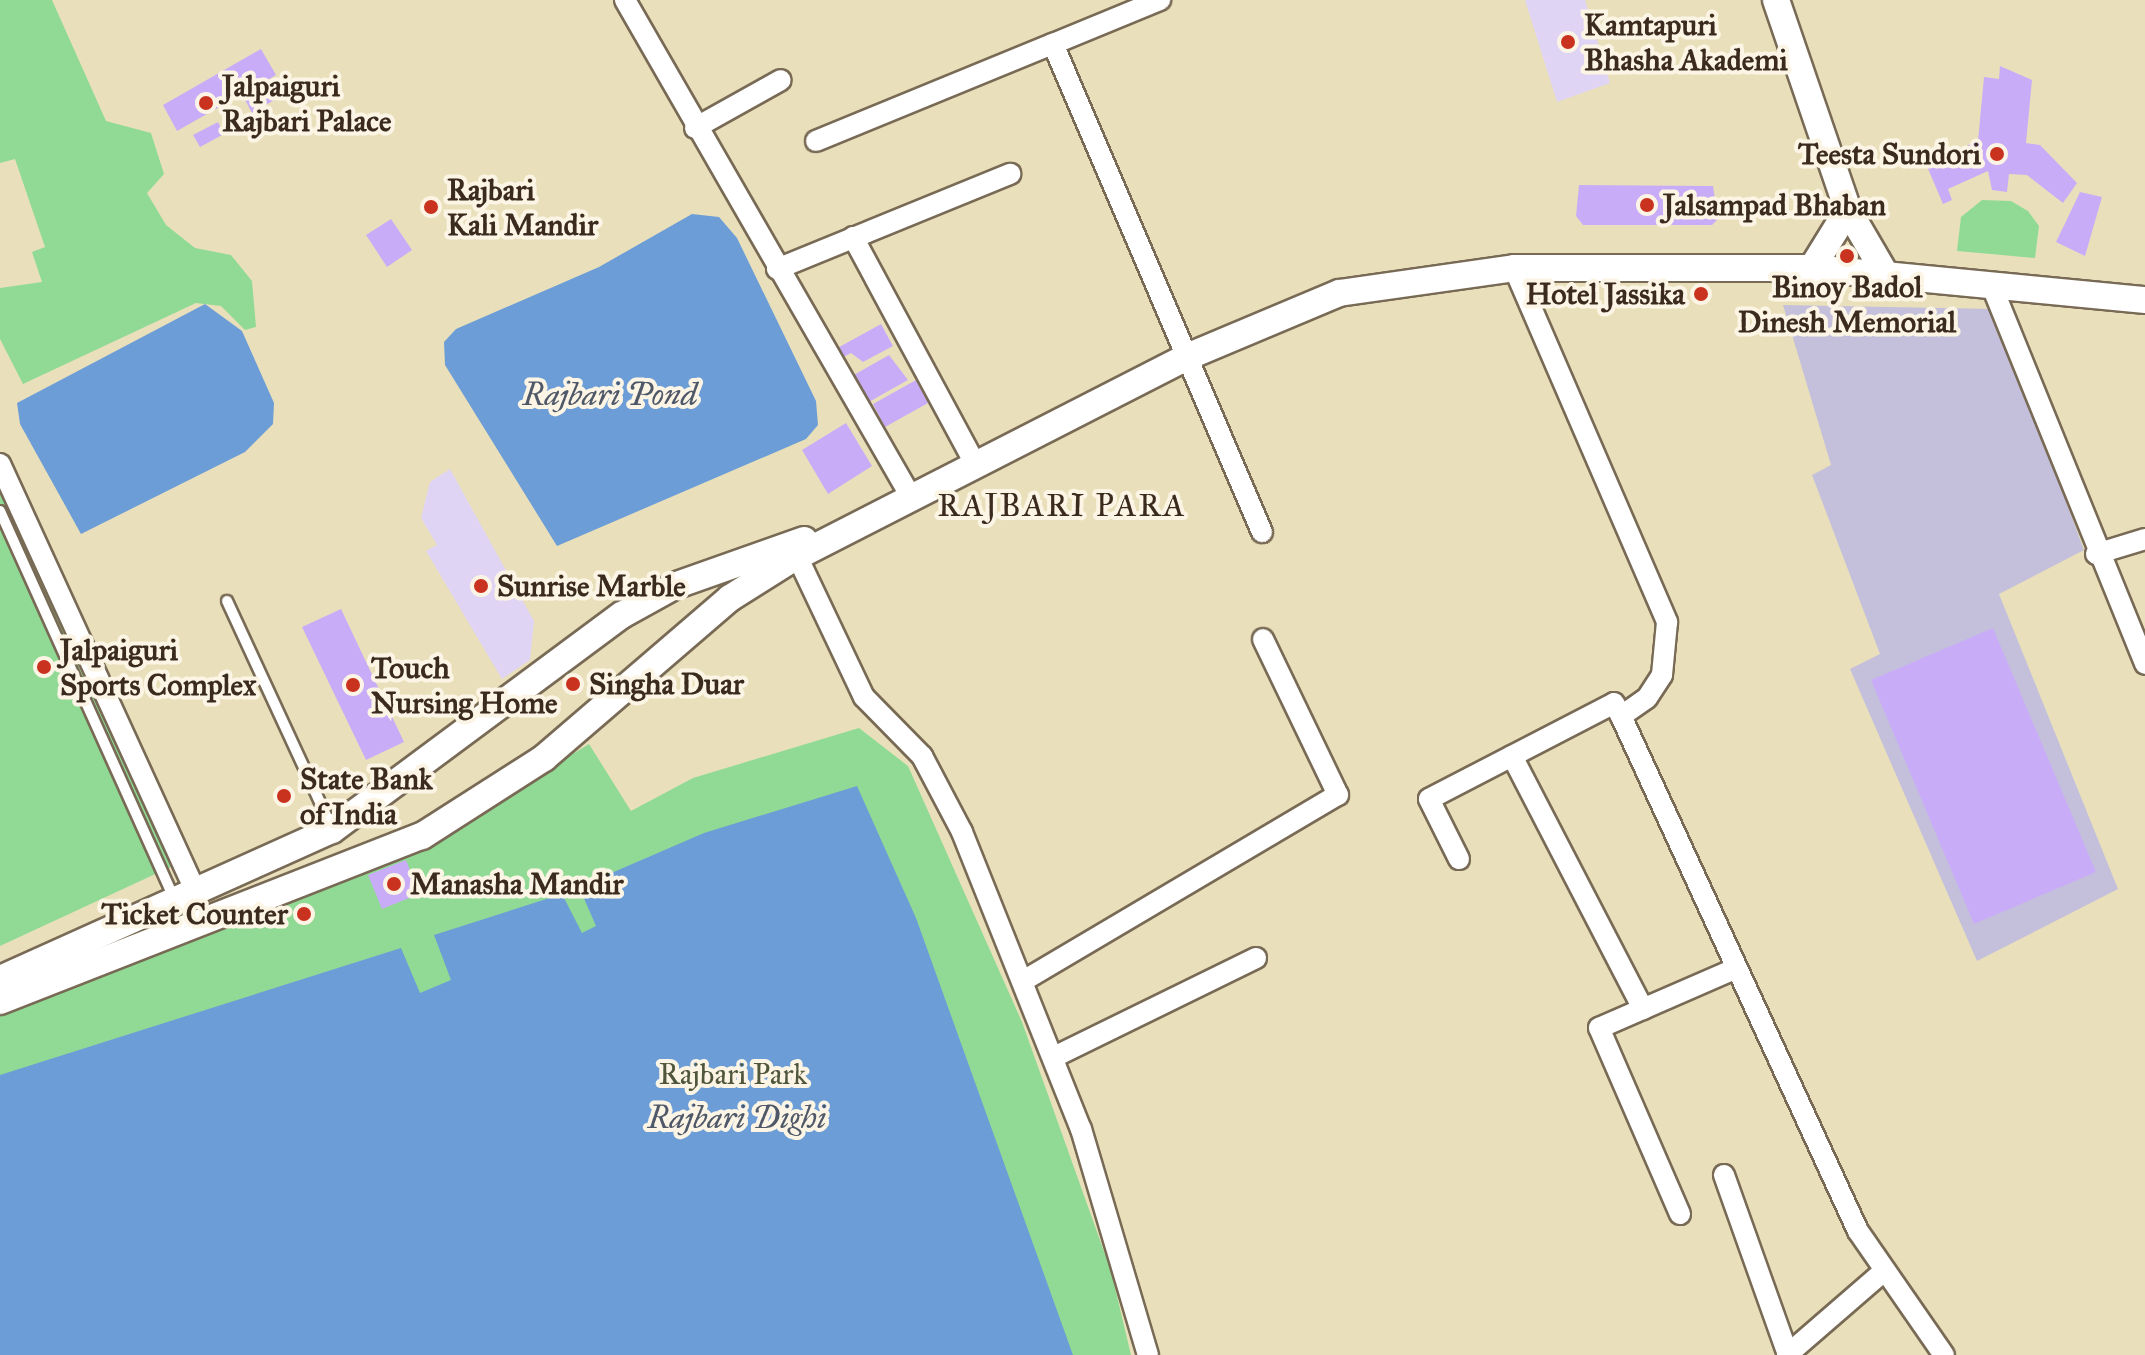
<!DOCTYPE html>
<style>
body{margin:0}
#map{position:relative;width:2145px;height:1355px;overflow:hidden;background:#e9e0bb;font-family:"IM FELL Great Primer",serif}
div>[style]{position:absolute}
.built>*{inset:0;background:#e0d4f4}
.industrial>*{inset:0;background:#c4c0db}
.green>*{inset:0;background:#91da95}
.water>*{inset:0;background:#6c9dd6}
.building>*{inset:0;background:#c9acf7}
.roads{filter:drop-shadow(2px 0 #786a55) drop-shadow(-2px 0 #786a55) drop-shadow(0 2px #786a55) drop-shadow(0 -2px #786a55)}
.service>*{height:10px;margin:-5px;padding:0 5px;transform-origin:5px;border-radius:5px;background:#fff}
.minor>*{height:20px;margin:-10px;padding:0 10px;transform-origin:10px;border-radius:10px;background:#fff}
.tertiary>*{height:26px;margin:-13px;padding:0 13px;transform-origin:13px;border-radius:13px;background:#fff}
.dots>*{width:22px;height:22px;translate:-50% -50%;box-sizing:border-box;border:4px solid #fcf5e5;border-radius:50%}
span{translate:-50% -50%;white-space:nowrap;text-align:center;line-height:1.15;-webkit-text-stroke:8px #fcf5e5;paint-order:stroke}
.poi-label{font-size:30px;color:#3b2a1e;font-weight:700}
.left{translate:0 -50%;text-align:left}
.right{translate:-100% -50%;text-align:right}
.park-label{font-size:30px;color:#50563c}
.water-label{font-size:32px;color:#4f5868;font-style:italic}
.neighbourhood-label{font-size:32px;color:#3b2a1e;letter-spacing:2px}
</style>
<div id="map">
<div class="built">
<div style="clip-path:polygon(1525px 0,1585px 0,1610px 83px,1557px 102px)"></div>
<div style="clip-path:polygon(450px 469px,534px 621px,530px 660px,502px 679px,426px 551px,437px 545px,421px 518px,430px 482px)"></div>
</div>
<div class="industrial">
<div style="clip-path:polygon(1783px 305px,1995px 309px,2084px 550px,1999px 594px,2118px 889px,1977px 961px,1850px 669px,1880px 654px,1812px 475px,1831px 465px)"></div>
</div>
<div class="green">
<div style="clip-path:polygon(0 0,52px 0,106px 121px,151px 133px,164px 174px,147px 193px,166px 225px,195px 248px,231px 255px,252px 281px,256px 327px,245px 330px,221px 306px,196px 303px,23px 384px,0 339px,0 288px,42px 282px,32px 252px,45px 247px,15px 159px,0 163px)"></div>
<div style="clip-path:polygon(1982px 200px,2011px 201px,2028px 211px,2039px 226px,2035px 258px,1957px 251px,1961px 217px)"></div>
<div style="clip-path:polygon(0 471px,177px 864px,0 946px)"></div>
<div style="clip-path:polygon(859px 728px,908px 766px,1022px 1022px,1111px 1271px,1131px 1355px,0 1355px,0 1013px,426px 844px,589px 744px,631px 811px,693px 778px)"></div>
</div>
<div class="water">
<div style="clip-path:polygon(692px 214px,719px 217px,737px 238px,816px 401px,818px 425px,806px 439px,557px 546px,445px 365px,444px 342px,456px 329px,599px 267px)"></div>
<div style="clip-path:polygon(205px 304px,242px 331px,274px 403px,273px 424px,245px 452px,81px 534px,20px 424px,17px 403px)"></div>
<div style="clip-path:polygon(857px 786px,916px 918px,1073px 1355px,0 1355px,0 1075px,401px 948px,420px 993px,451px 980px,434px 935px,562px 894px,582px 933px,596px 926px,579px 887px,704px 833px)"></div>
</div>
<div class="building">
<div style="clip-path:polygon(261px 49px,276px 75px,266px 81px,276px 99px,252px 113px,242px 94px,177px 131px,163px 105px)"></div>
<div style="clip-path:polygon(2000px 66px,2032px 80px,2026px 143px,2040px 145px,2077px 183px,2063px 203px,2027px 175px,2009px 174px,2007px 192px,1992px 190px,1988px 171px,1948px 189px,1952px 200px,1943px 204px,1926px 164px,1978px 141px,1984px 77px,1999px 79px)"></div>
<div style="clip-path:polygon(218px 122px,224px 134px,200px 147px,193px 135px)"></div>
<div style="clip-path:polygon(1579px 185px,1713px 186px,1718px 219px,1712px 225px,1583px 225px,1576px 216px)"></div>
<div style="clip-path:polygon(2080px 192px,2102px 197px,2085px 256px,2056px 242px)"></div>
<div style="clip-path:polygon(391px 219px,412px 250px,387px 267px,366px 235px)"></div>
<div style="clip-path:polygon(881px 324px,893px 346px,863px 362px,851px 353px,837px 360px,832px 351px)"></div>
<div style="clip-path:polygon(889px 355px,908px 380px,867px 403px,852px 376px)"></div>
<div style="clip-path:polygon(916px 380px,928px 403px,885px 427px,873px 404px)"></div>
<div style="clip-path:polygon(846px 423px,872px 466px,828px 494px,802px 450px)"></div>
<div style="clip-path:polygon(341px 609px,404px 742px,366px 760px,302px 627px)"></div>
<div style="clip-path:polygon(1993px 628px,2096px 872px,1974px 924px,1871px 680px)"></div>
<div style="clip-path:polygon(406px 860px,419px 894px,382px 909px,368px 875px)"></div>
<div style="clip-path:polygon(305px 905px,310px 921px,303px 923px,298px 907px)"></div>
</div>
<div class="roads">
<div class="service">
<div style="left:0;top:511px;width:427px;rotate:65.8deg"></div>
<div style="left:227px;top:601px;width:250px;rotate:65.2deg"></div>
</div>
<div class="minor">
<div style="left:625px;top:0;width:573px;rotate:60.08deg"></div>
<div style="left:1053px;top:44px;width:116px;rotate:-22.4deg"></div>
<div style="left:695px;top:128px;width:98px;rotate:-29.2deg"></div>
<div style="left:816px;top:141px;width:256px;rotate:-22.3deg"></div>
<div style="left:1053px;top:44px;width:531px;rotate:66.82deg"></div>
<div style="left:853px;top:237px;width:259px;rotate:61.7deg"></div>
<div style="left:1514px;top:268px;width:386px;rotate:66.6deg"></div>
<div style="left:1667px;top:622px;width:53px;rotate:95.4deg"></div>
<div style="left:1662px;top:675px;width:27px;rotate:123deg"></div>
<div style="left:1647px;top:698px;width:32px;rotate:145deg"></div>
<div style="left:1621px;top:716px;width:567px;rotate:65.29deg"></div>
<div style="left:1858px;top:1231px;width:151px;rotate:55.3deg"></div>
<div style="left:777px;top:269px;width:252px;rotate:-22.2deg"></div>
<div style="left:1991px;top:284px;width:410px;rotate:67.9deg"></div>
<div style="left:0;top:464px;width:473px;rotate:65.4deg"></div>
<div style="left:2096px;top:554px;width:51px;rotate:-17deg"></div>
<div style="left:797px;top:556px;width:156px;rotate:64.6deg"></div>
<div style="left:864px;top:697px;width:83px;rotate:45.5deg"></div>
<div style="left:922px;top:756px;width:86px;rotate:62.2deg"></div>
<div style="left:962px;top:832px;width:320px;rotate:68.2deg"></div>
<div style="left:1081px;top:1129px;width:236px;rotate:73.5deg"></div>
<div style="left:1512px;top:756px;width:285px;rotate:62.6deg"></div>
<div style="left:1459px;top:859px;width:67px;rotate:-116.6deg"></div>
<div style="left:1429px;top:799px;width:208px;rotate:-27.4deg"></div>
<div style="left:1614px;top:703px;width:15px;rotate:62deg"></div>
<div style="left:1023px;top:981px;width:366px;rotate:-30.6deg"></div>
<div style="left:1338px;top:795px;width:173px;rotate:-115.7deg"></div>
<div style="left:1054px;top:1057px;width:225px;rotate:-26.1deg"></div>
<div style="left:1724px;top:1175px;width:191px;rotate:70.4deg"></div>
<div style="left:1680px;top:1214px;width:203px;rotate:-113.5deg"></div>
<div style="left:1599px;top:1028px;width:150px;rotate:-23.5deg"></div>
<div style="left:1787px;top:1355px;width:128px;rotate:-40.9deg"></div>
</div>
<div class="tertiary">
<div style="left:1776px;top:0;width:222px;rotate:71.1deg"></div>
<div style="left:1848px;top:210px;width:75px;rotate:59.7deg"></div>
<div style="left:1812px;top:268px;width:68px;rotate:-58.2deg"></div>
<div style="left:0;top:979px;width:364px;rotate:-24.2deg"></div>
<div style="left:332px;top:830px;width:361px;rotate:-36.6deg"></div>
<div style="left:622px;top:615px;width:60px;rotate:-29.1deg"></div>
<div style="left:674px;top:586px;width:138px;rotate:-19.5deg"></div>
<div style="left:0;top:1001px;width:453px;rotate:-21.4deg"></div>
<div style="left:422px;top:836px;width:145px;rotate:-32.6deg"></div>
<div style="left:544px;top:758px;width:245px;rotate:-40.7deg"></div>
<div style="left:730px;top:598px;width:73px;rotate:-32.2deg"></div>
<div style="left:792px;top:559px;width:444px;rotate:-27.1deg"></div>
<div style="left:1187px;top:357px;width:165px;rotate:-22.8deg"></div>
<div style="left:1339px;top:293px;width:177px;rotate:-8.1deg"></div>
<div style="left:1514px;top:268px;width:298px"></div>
<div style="left:1812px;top:268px;width:335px;rotate:5.5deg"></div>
</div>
</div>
<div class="dots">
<div style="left:1568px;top:42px;background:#c8321e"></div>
<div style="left:206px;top:103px;background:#c8321e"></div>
<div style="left:1997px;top:154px;background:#c8321e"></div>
<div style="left:1647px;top:205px;background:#c8321e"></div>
<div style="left:431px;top:207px;background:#c8321e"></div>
<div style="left:1847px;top:256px;background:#c8321e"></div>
<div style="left:1701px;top:294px;background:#c8321e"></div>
<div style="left:481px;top:586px;background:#c8321e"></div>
<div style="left:44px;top:667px;background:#c8321e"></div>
<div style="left:573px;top:684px;background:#c8321e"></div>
<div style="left:353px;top:685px;background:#c8321e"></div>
<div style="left:284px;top:796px;background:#c8321e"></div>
<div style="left:394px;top:884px;background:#c8321e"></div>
<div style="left:304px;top:914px;background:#c8321e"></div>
</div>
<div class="poi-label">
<span class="left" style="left:1584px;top:42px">Kamtapuri<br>Bhasha Akademi</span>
<span class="left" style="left:222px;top:103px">Jalpaiguri<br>Rajbari Palace</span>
<span class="right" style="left:1981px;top:154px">Teesta Sundori</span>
<span class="left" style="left:447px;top:207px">Rajbari<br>Kali Mandir</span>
<span class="left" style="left:1663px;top:205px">Jalsampad Bhaban</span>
<span style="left:1847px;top:304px">Binoy Badol<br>Dinesh Memorial</span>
<span class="right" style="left:1685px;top:294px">Hotel Jassika</span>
<span class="left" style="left:497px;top:586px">Sunrise Marble</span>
<span class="left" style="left:60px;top:667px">Jalpaiguri<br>Sports Complex</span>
<span class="left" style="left:371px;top:685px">Touch<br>Nursing Home</span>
<span class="left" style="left:589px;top:684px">Singha Duar</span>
<span class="left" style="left:300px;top:796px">State Bank<br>of India</span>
<span class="left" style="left:410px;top:884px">Manasha Mandir</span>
<span class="right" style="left:288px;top:914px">Ticket Counter</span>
</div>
<div class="park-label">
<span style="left:733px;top:1074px">Rajbari Park</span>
</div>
<div class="water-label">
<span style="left:610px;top:395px">Rajbari Pond</span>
<span style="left:737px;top:1118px">Rajbari Dighi</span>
</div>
<div class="neighbourhood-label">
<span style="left:1062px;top:506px">RAJBARI PARA</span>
</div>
</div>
